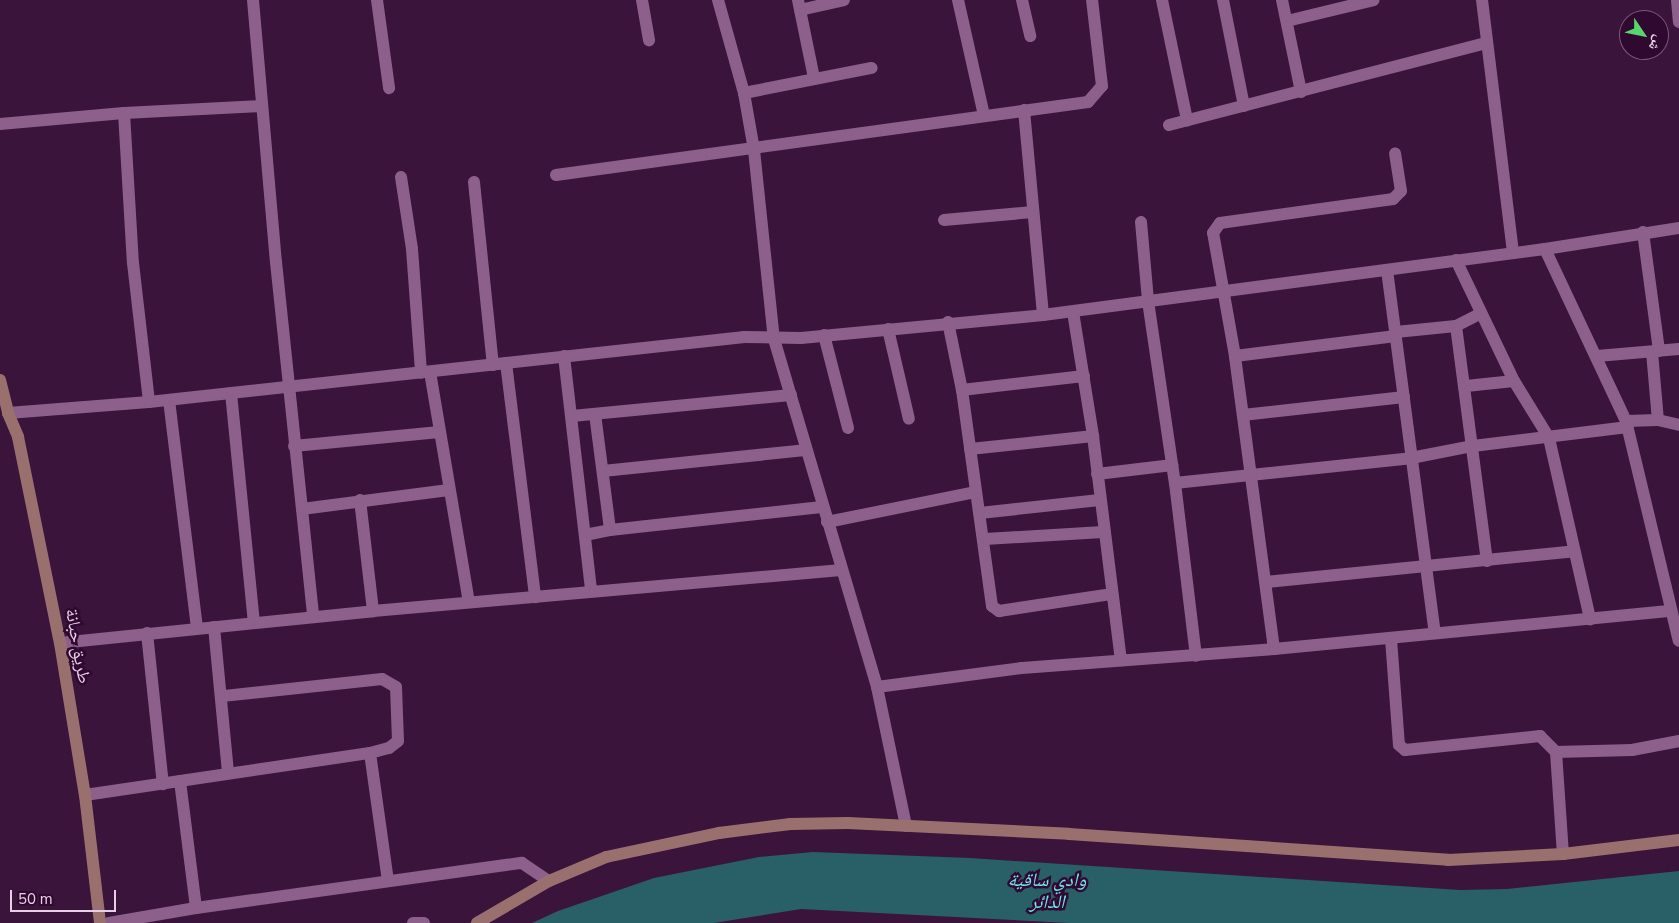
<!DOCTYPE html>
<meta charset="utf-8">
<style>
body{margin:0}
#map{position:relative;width:1679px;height:923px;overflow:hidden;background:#3a143b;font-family:"Nunito Sans","Noto Naskh Arabic",sans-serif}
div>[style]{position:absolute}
.water>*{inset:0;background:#295f66}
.street>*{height:12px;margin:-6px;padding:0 6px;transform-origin:6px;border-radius:6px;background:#8c608b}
.secondary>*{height:12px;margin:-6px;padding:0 6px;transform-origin:6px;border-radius:6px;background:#9a706f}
span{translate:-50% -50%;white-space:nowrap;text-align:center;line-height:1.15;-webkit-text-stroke:5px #300930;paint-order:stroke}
.street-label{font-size:18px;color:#e8cfe7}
.water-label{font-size:19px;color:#74e5f4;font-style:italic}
.north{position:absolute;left:1619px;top:10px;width:50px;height:50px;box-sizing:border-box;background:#300930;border:1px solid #7a5879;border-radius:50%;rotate:124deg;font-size:14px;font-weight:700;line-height:20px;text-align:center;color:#e8cfe7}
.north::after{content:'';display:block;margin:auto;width:18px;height:22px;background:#59d56f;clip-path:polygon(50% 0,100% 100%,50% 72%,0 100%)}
.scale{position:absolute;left:10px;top:890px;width:106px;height:22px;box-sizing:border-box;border:2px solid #e8cfe7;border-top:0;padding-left:6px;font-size:15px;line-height:18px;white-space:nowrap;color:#e8cfe7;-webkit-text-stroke:4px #300930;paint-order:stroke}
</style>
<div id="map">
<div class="water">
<div style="clip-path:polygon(813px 852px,970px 858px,1460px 890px,1507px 889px,1679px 871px,1679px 923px,1069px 923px,801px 909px,714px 923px,532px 923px,558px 911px,654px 878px,759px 857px)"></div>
</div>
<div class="street">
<div style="left:253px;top:0;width:263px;rotate:85deg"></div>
<div style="left:276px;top:262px;width:357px;rotate:84deg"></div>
<div style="left:377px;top:0;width:89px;rotate:82.2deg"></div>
<div style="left:642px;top:0;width:41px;rotate:80.1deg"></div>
<div style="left:718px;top:0;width:97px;rotate:74.4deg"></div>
<div style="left:744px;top:93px;width:58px;rotate:80deg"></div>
<div style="left:754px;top:150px;width:190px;rotate:84deg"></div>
<div style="left:774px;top:339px;width:363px;rotate:73.5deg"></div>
<div style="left:877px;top:687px;width:142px;rotate:78.2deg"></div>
<div style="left:798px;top:0;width:80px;rotate:78.4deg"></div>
<div style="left:958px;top:0;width:118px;rotate:77.3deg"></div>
<div style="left:1022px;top:0;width:37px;rotate:77deg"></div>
<div style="left:1162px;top:0;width:123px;rotate:78.2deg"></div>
<div style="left:1223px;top:0;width:108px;rotate:78.8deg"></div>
<div style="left:1282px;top:0;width:94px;rotate:78.3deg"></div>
<div style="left:1482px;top:0;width:255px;rotate:83deg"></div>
<div style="left:1677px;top:0;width:22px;rotate:85deg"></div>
<div style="left:800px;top:10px;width:45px;rotate:-12.8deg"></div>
<div style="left:1287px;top:21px;width:89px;rotate:-13.6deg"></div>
<div style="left:744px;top:93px;width:130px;rotate:-11.1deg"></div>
<div style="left:1024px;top:110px;width:206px;rotate:84.7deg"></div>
<div style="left:124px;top:113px;width:150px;rotate:86.6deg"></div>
<div style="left:133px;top:263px;width:140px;rotate:83.4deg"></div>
<div style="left:0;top:124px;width:124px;rotate:-5.1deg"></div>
<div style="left:124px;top:113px;width:137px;rotate:-2.9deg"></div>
<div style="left:1169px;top:125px;width:328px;rotate:-14.5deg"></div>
<div style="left:556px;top:175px;width:537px;rotate:-7.81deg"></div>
<div style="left:1088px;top:102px;width:21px;rotate:-49deg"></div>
<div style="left:1102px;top:86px;width:87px;rotate:-96.6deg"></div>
<div style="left:401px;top:177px;width:73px;rotate:81.3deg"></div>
<div style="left:412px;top:249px;width:124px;rotate:85.8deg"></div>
<div style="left:474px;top:182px;width:184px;rotate:84.1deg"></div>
<div style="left:944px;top:220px;width:89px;rotate:-5.1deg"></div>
<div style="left:1141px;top:222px;width:79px;rotate:84.9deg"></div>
<div style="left:1148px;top:301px;width:184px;rotate:81.6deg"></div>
<div style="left:1175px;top:483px;width:174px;rotate:83.1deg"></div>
<div style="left:1643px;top:232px;width:120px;rotate:82.3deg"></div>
<div style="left:1545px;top:249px;width:190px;rotate:64.8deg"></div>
<div style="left:1626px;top:421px;width:226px;rotate:76.5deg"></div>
<div style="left:1456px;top:260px;width:134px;rotate:64.4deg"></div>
<div style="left:1514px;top:381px;width:67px;rotate:58.4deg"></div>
<div style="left:1549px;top:438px;width:186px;rotate:77.2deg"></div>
<div style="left:1387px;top:270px;width:366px;rotate:82.5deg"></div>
<div style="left:1073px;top:312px;width:126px;rotate:80.8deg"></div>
<div style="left:1093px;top:436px;width:226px;rotate:82.9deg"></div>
<div style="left:948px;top:322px;width:69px;rotate:78.4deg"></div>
<div style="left:1456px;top:326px;width:27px;rotate:-27deg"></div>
<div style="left:888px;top:329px;width:92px;rotate:76.9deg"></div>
<div style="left:1396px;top:332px;width:60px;rotate:-5.7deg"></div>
<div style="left:1456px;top:326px;width:237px;rotate:82.5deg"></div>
<div style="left:824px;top:335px;width:96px;rotate:75.5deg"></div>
<div style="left:1652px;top:352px;width:68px;rotate:85deg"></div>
<div style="left:564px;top:356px;width:237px;rotate:83.4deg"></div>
<div style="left:1235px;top:356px;width:162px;rotate:-7.1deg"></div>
<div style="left:1597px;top:356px;width:82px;rotate:-4.9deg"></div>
<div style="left:506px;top:363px;width:236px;rotate:82.9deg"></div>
<div style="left:430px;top:372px;width:233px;rotate:80.4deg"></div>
<div style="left:1084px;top:376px;width:123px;rotate:173.5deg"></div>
<div style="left:962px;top:390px;width:218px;rotate:82.1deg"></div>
<div style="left:992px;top:606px;width:9px;rotate:36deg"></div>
<div style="left:999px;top:611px;width:113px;rotate:-8.6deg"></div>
<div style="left:1466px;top:386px;width:48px;rotate:-5.9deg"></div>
<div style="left:231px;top:393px;width:230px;rotate:84.3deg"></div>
<div style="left:169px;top:400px;width:230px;rotate:83deg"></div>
<div style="left:8px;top:413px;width:141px;rotate:-4.5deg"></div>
<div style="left:149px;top:402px;width:599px;rotate:-6.23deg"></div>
<div style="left:744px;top:337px;width:57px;rotate:1deg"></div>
<div style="left:801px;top:338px;width:243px;rotate:-5.4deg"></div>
<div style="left:1043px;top:315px;width:506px;rotate:-7.49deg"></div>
<div style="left:1545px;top:249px;width:136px;rotate:-8.9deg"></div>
<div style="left:595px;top:414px;width:117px;rotate:82.6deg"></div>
<div style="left:1243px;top:415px;width:162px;rotate:-6.4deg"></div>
<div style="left:572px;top:416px;width:220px;rotate:-5.5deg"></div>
<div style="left:1626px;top:421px;width:32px;rotate:-2deg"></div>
<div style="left:1658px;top:420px;width:22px;rotate:13deg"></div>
<div style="left:294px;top:446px;width:146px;rotate:-5.5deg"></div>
<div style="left:970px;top:449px;width:124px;rotate:-6deg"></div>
<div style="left:603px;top:471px;width:203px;rotate:-5.9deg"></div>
<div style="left:1097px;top:474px;width:76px;rotate:-6.8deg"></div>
<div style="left:1175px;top:483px;width:237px;rotate:-6deg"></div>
<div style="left:1411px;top:458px;width:63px;rotate:-11deg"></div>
<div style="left:1473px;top:446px;width:156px;rotate:-7deg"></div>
<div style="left:360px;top:500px;width:112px;rotate:83.3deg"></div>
<div style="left:302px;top:509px;width:148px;rotate:-7.4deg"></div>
<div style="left:980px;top:513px;width:120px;rotate:-6.2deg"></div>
<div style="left:827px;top:522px;width:152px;rotate:-11.4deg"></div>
<div style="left:585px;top:535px;width:25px;rotate:-11deg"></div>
<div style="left:610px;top:530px;width:213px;rotate:-6.2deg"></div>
<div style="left:985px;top:539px;width:118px;rotate:-3.4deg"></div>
<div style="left:1266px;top:582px;width:310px;rotate:-5.7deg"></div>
<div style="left:214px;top:627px;width:146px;rotate:84.5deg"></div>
<div style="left:147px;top:633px;width:152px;rotate:84deg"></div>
<div style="left:1391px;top:639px;width:106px;rotate:85.7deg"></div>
<div style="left:1399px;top:745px;width:8px;rotate:40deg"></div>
<div style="left:1405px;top:750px;width:136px;rotate:-5.9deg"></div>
<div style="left:1540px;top:736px;width:23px;rotate:45deg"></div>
<div style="left:1556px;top:752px;width:76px;rotate:-1.5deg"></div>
<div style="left:1632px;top:750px;width:48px;rotate:-10.8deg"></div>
<div style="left:60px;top:643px;width:315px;rotate:-5.8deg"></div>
<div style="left:373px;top:611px;width:470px;rotate:-5deg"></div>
<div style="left:1274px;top:649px;width:296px;rotate:-97.6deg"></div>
<div style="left:1235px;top:356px;width:125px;rotate:-100.1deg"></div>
<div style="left:1213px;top:233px;width:12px;rotate:-55deg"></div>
<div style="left:1220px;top:223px;width:175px;rotate:-7.9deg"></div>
<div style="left:1393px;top:199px;width:11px;rotate:-45deg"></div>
<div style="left:1401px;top:191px;width:38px;rotate:-99deg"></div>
<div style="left:877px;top:687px;width:146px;rotate:-7.5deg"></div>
<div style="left:1022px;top:668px;width:253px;rotate:-4.3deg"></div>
<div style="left:1274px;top:649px;width:399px;rotate:-5.5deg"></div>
<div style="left:1556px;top:752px;width:102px;rotate:86.1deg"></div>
<div style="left:370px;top:753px;width:129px;rotate:82deg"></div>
<div style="left:180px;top:781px;width:128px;rotate:82.8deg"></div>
<div style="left:85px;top:795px;width:288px;rotate:-8.4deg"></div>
<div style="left:370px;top:753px;width:20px;rotate:-15deg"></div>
<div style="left:389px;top:748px;width:11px;rotate:-38deg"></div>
<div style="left:398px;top:741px;width:54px;rotate:-92.1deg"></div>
<div style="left:396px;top:687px;width:16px;rotate:-150deg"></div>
<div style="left:382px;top:679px;width:161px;rotate:173.9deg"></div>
<div style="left:109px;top:923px;width:88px;rotate:-9.8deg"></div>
<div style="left:196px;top:908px;width:329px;rotate:-7.9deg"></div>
<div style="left:522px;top:863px;width:32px;rotate:34deg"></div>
<div style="left:413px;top:923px;width:11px"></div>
</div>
<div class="secondary">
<div style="left:0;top:380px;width:34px;rotate:76deg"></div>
<div style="left:8px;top:413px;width:26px;rotate:67deg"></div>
<div style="left:18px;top:437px;width:210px;rotate:78.5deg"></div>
<div style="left:60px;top:643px;width:154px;rotate:80.7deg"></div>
<div style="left:85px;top:795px;width:129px;rotate:83.3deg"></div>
<div style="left:477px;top:923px;width:83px;rotate:-30.3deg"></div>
<div style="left:549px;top:881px;width:62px;rotate:-22.8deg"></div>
<div style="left:606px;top:857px;width:116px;rotate:-12deg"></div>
<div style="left:719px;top:833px;width:72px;rotate:-7.2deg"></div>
<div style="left:790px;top:824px;width:58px;rotate:-1deg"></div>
<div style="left:848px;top:823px;width:221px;rotate:2.8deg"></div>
<div style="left:1069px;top:834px;width:380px;rotate:3.9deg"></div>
<div style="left:1448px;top:860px;width:115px;rotate:-3deg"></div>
<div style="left:1563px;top:854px;width:117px;rotate:-6.9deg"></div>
</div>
<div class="street-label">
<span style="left:78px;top:646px;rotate:80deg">طريق حبانة</span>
</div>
<div class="water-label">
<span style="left:1047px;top:892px">وادي ساقية<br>الدائر</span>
</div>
<div class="north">ش</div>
<div class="scale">50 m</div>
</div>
